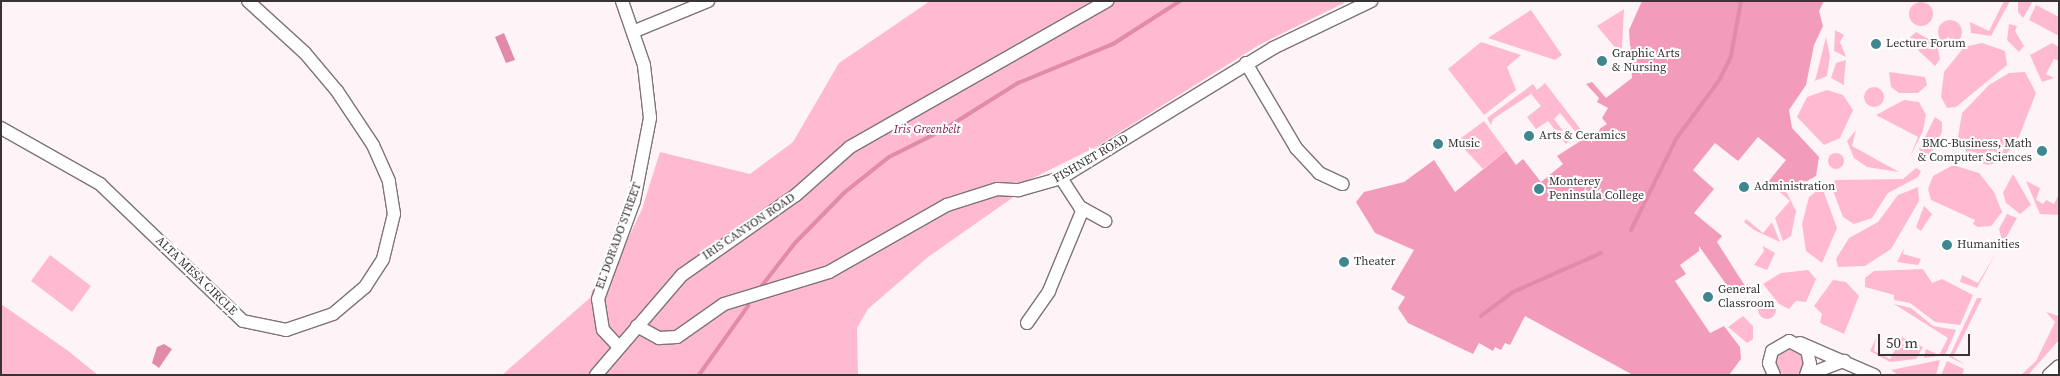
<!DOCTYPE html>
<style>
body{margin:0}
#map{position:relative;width:2060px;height:376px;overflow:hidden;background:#fef4f7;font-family:"Source Serif 4",serif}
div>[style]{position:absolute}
.green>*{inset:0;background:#ffbad2}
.round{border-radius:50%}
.forest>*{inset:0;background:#f39bbb}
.water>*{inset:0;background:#e18aaa}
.stream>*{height:4px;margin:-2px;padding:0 2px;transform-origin:2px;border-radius:2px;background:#e18aaa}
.roads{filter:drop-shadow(1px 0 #7e7376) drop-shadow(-1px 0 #7e7376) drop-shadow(0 1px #7e7376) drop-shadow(0 -1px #7e7376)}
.minor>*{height:12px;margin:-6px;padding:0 6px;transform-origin:6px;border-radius:6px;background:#fff}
.dots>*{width:14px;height:14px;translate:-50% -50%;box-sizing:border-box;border:2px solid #fff;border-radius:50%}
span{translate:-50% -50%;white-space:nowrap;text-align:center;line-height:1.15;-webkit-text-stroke:4px #fff;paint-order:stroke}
.poi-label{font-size:12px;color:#383334}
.left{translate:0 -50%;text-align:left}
.right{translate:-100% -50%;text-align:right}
.park-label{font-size:12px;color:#811c4c;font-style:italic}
.street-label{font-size:12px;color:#383334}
.frame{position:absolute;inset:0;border:2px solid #383334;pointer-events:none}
.scale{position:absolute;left:1878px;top:334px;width:92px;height:22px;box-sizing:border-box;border:2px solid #383334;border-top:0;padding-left:6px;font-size:15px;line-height:18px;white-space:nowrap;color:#383334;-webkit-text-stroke:4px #fff;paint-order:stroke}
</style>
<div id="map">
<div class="green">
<div style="clip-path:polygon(930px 1px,1348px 1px,1259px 45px,1096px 147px,1025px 182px,1015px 196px,928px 257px,868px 309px,857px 328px,858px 375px,502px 375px,591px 297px,592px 290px,604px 289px,642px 209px,660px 152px,750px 174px,793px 142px,839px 63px)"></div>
<div style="clip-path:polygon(2004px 1px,2010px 1px,1991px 36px,1971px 33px,1970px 22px,1989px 31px)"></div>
<div style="clip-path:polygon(2018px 1px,2033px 1px,2023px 18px,2018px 12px)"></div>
<div class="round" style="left:1909px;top:2px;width:24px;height:24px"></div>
<div style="clip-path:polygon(2036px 5px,2059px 17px,2059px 36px,2029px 20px)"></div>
<div style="clip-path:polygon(1624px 9px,1622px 48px,1618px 51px,1597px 26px)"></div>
<div style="clip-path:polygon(1531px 10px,1562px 55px,1555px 60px,1488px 38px)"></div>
<div class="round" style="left:1938px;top:20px;width:24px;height:24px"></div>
<div style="clip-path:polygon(2009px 24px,2017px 26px,2015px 31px,2024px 46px,2019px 52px,2007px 40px)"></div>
<div style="clip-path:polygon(1835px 30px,1844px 35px,1840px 42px,1846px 57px,1834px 51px)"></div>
<div style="clip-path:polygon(1916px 32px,1937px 44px,1940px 59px,1935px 66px,1907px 40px)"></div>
<div style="clip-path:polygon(1826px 37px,1830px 56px,1827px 76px,1815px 81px)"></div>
<div style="clip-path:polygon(1481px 42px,1521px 55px,1507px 67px,1516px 90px,1484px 115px,1448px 69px)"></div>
<div style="clip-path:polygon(1982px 43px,2005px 51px,2007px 65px,1956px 107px,1947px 108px,1941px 97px,1944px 72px,1964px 47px)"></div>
<div style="clip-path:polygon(2052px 43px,2059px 47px,2059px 61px,2054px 59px,2046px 74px,2054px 78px,2042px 82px,2030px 55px)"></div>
<div style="clip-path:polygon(1846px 60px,1844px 80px,1844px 85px,1831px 78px,1836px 63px)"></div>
<div style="clip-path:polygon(1889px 72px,1925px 77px,1927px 85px,1918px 93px,1899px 93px,1891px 87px)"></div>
<div style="clip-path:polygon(2025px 72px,2036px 93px,2017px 142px,1999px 162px,1988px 165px,1971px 160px,1958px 137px,1962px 113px,1989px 85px,2009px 73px)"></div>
<div style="clip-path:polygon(1545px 83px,1582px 131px,1578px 135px,1560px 113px,1554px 119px,1570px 140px,1566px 144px,1548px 121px,1536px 129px,1527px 117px,1541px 106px,1531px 94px,1493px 119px,1491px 125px,1487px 118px,1533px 84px,1537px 90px)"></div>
<div class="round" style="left:1864px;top:87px;width:20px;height:20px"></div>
<div style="clip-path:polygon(1827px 90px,1843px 95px,1853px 110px,1840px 138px,1824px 145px,1797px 117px,1807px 97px)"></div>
<div style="clip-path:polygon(1904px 100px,1919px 102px,1926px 115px,1923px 131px,1910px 157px,1918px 137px,1876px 115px)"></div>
<div style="clip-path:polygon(1935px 117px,1942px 122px,1942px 132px,1930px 156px,1922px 160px,1917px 153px)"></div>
<div style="clip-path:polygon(1484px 121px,1506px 151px,1483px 169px,1457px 141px)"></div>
<div style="clip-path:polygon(1856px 130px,1852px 146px,1899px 172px,1867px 167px,1854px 158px,1847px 141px)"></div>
<div class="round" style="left:1828px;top:153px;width:16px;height:16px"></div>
<div style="clip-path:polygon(1953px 165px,1979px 173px,1994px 192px,2002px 212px,1991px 226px,1978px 227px,1973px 224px,1975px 220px,1931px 200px,1928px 189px,1933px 176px)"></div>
<div style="clip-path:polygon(1916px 168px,1921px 171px,1918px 177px,1888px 193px,1872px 218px,1854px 224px,1843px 217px,1832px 188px,1835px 180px,1903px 179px)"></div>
<div style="clip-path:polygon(2013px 174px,2031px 205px,2020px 214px,2006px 203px,2003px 193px)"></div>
<div style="clip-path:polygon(2026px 181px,2040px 188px,2036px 200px,2043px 204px,2046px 200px,2054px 204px,2059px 194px,2059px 215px,2040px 214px)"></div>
<div style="clip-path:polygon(1773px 186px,1787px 193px,1796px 211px,1791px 236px,1783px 241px,1775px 218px,1790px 201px)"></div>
<div style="clip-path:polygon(1822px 187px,1837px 228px,1822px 263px,1806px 251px,1802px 224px,1809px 197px)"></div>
<div style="clip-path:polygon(1918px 187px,1919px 201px,1891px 249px,1865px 266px,1838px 267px,1836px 259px,1849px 238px,1878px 222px,1898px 195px)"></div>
<div style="clip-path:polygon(1924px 206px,1932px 214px,1921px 231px,1916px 227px)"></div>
<div style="clip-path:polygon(2007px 214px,2017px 218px,2003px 243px,1999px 229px)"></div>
<div style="clip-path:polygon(1746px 219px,1763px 233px,1772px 222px,1780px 242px,1754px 230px,1744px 222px)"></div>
<div style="clip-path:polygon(1763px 246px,1775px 253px,1767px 270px,1754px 265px,1764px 251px)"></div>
<div style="clip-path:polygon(1904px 248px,1903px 254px,1921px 259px,1918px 265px,1897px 262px)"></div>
<div style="clip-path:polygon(1996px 253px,1977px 288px,1960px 282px,1962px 275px,1978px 283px)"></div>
<div style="clip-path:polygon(50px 255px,91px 286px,72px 312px,31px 281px)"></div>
<div style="clip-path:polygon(1923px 269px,1932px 283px,1942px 279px,1973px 295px,1960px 325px,1935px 322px,1910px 303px,1894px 300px,1894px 295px,1865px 287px,1865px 278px,1874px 271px)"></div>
<div style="clip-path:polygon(1808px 270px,1816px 279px,1806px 302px,1796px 301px,1789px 309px,1779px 304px,1763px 284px,1781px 273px)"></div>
<div style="clip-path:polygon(1833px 280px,1846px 282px,1859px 296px,1844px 334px,1820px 323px,1822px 314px,1814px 306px)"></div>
<div style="clip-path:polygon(1977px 298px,1982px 298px,1953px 357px,1966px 365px,1949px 357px)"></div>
<div class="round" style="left:1758px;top:301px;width:18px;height:18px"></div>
<div style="clip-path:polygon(1px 304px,67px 350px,98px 375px,1px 375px)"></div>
<div style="clip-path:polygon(1894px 304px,1911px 308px,1933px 326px,1956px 330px,1945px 355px,1924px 358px,1926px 349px,1939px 355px,1948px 338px)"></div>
<div style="clip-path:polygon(2046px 312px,2059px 316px,2059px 340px,2029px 374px,2021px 375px,2036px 361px,2055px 322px)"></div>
<div style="clip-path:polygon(1743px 316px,1753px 326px,1753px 339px,1747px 343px,1728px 327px)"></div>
<div style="clip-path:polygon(1902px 337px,1923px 347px,1916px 359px,1890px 362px,1870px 351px,1876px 338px,1874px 351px,1890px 359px)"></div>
<div class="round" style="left:1776px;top:348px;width:28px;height:28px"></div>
<div style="clip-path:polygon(1940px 360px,1936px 375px,1898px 375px,1891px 370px)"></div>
<div style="clip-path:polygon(1947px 361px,1964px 369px,1962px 375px,1941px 375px)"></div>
</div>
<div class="forest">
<div style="clip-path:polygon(1642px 1px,1824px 1px,1819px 11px,1823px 26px,1814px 45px,1806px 85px,1789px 110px,1792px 128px,1819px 157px,1816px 176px,1798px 186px,1768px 182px,1786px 160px,1758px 137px,1738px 161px,1715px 143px,1693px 170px,1714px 189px,1694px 213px,1722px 236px,1717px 242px,1745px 286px,1733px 294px,1699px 246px,1699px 251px,1680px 265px,1686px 274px,1675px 281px,1710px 333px,1724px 326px,1740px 347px,1741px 359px,1729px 375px,1633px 375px,1525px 316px,1510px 345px,1505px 343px,1501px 350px,1495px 347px,1493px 351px,1479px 343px,1473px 354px,1408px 323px,1398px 308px,1405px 297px,1391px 289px,1414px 250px,1375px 233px,1356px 202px,1364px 192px,1404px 182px,1434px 160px,1455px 192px,1506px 151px,1516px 165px,1523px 159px,1541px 182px,1563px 164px,1557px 156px,1607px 124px,1602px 118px,1608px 108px,1597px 102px,1599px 98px,1586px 84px,1592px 82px,1606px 98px,1632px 78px,1629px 30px)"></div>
</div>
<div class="water">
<div style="clip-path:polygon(504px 33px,515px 60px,506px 63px,495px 37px)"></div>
<div style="clip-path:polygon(164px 344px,172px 349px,159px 368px,152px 363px,157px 347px)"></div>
</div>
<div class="stream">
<div style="left:1631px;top:230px;width:102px;rotate:-63.7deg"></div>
<div style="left:1676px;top:139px;width:74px;rotate:-53.7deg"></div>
<div style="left:1720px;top:79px;width:25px;rotate:-64deg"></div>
<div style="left:1731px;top:56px;width:56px;rotate:-79.7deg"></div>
<div style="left:760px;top:288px;width:57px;rotate:-52.1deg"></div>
<div style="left:795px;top:243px;width:71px;rotate:-45.6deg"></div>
<div style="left:845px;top:192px;width:56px;rotate:-38.5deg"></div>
<div style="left:889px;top:157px;width:60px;rotate:-26.6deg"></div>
<div style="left:943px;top:130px;width:89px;rotate:-32.1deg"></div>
<div style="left:1018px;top:83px;width:103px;rotate:-22.3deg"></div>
<div style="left:1113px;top:44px;width:80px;rotate:-32.7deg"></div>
<div style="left:1481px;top:316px;width:40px;rotate:-37deg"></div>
<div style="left:1513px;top:292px;width:96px;rotate:-23.9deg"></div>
<div style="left:699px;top:375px;width:85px;rotate:-54.6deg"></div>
</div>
<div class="roads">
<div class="minor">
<div style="left:635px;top:31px;width:79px;rotate:-22.3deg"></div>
<div style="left:1246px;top:63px;width:99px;rotate:59.5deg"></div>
<div style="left:1296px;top:148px;width:34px;rotate:47deg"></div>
<div style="left:1319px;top:173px;width:26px;rotate:25deg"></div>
<div style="left:1px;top:128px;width:114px;rotate:29.5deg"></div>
<div style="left:100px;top:184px;width:198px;rotate:43.8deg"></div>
<div style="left:243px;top:321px;width:44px;rotate:11.8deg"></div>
<div style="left:286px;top:330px;width:50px;rotate:-18.8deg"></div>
<div style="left:333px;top:314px;width:42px;rotate:-40.2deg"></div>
<div style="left:365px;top:287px;width:33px;rotate:-57deg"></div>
<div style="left:383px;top:259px;width:46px;rotate:-76.3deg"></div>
<div style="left:394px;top:214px;width:33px;rotate:-99deg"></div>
<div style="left:389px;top:181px;width:39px;rotate:-114deg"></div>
<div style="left:373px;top:145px;width:65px;rotate:-123.7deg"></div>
<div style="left:337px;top:91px;width:50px;rotate:-130.1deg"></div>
<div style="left:305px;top:53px;width:77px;rotate:-137.6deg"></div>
<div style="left:1061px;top:178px;width:35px;rotate:57deg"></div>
<div style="left:1080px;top:207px;width:29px;rotate:29deg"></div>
<div style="left:1027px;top:323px;width:39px;rotate:-55deg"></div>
<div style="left:1049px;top:291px;width:89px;rotate:-67.5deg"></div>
<div style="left:637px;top:326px;width:25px;rotate:29deg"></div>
<div style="left:659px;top:338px;width:18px;rotate:-3deg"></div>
<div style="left:677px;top:337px;width:57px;rotate:-35.1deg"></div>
<div style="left:724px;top:304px;width:110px;rotate:-16.9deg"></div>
<div style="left:829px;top:272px;width:136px;rotate:-29.6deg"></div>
<div style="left:947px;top:205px;width:52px;rotate:-17.7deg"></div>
<div style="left:997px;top:189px;width:22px;rotate:3deg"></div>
<div style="left:1019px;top:190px;width:44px;rotate:-15.9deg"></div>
<div style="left:1061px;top:178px;width:249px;rotate:-31.5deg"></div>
<div style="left:1273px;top:48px;width:109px;rotate:-25.6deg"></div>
<div style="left:1800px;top:343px;width:81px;rotate:23.4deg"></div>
<div style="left:619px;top:347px;width:23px;rotate:-133deg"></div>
<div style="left:603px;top:330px;width:31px;rotate:-99deg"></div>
<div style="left:598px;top:299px;width:104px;rotate:-69.8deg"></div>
<div style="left:634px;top:201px;width:85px;rotate:-79.1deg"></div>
<div style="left:650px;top:118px;width:53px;rotate:-96.5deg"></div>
<div style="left:644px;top:65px;width:68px;rotate:-109deg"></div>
<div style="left:596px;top:375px;width:132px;rotate:-49.3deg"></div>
<div style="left:682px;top:275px;width:139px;rotate:-35.1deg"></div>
<div style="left:796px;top:195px;width:72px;rotate:-41.6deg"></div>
<div style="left:850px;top:147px;width:296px;rotate:-29.6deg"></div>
<div style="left:1774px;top:375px;width:13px;rotate:-113deg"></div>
<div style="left:1769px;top:363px;width:12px;rotate:-76deg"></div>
<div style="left:1772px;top:351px;width:20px;rotate:-30deg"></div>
<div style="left:1789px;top:341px;width:20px;rotate:27deg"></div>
<div style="left:1807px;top:350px;width:14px;rotate:78deg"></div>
<div style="left:1810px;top:364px;width:12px;rotate:110deg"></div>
<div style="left:1807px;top:375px;width:40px;rotate:-21deg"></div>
<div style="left:2049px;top:375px;width:13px;rotate:-42deg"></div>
</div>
</div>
<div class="dots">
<div style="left:1876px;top:44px;background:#3f868f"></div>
<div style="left:1602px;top:61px;background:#3f868f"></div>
<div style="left:1529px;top:136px;background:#3f868f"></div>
<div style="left:1438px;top:144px;background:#3f868f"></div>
<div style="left:2042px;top:151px;background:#3f868f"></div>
<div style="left:1744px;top:187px;background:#3f868f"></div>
<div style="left:1539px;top:189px;background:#3f868f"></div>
<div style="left:1947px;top:245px;background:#3f868f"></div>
<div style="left:1344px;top:262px;background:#3f868f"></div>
<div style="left:1708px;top:297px;background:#3f868f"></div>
</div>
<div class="poi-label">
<span class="left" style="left:1886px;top:44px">Lecture Forum</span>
<span class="left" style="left:1612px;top:61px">Graphic Arts<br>&amp; Nursing</span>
<span class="left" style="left:1539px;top:136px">Arts &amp; Ceramics</span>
<span class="left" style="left:1448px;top:144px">Music</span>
<span class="right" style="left:2032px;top:151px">BMC-Business, Math<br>&amp; Computer Sciences</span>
<span class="left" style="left:1549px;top:189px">Monterey<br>Peninsula College</span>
<span class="left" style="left:1754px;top:187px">Administration</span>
<span class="left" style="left:1957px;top:245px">Humanities</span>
<span class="left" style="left:1354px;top:262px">Theater</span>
<span class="left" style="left:1718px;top:297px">General<br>Classroom</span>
</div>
<div class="park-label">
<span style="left:927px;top:130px">Iris Greenbelt</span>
</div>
<div class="street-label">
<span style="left:1091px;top:159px;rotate:-30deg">FISHNET ROAD</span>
<span style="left:749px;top:227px;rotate:-34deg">IRIS CANYON ROAD</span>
<span style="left:619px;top:236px;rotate:-70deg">EL DORADO STREET</span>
<span style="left:196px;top:276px;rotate:44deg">ALTA MESA CIRCLE</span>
</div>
<div class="frame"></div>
<div class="scale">50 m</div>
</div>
